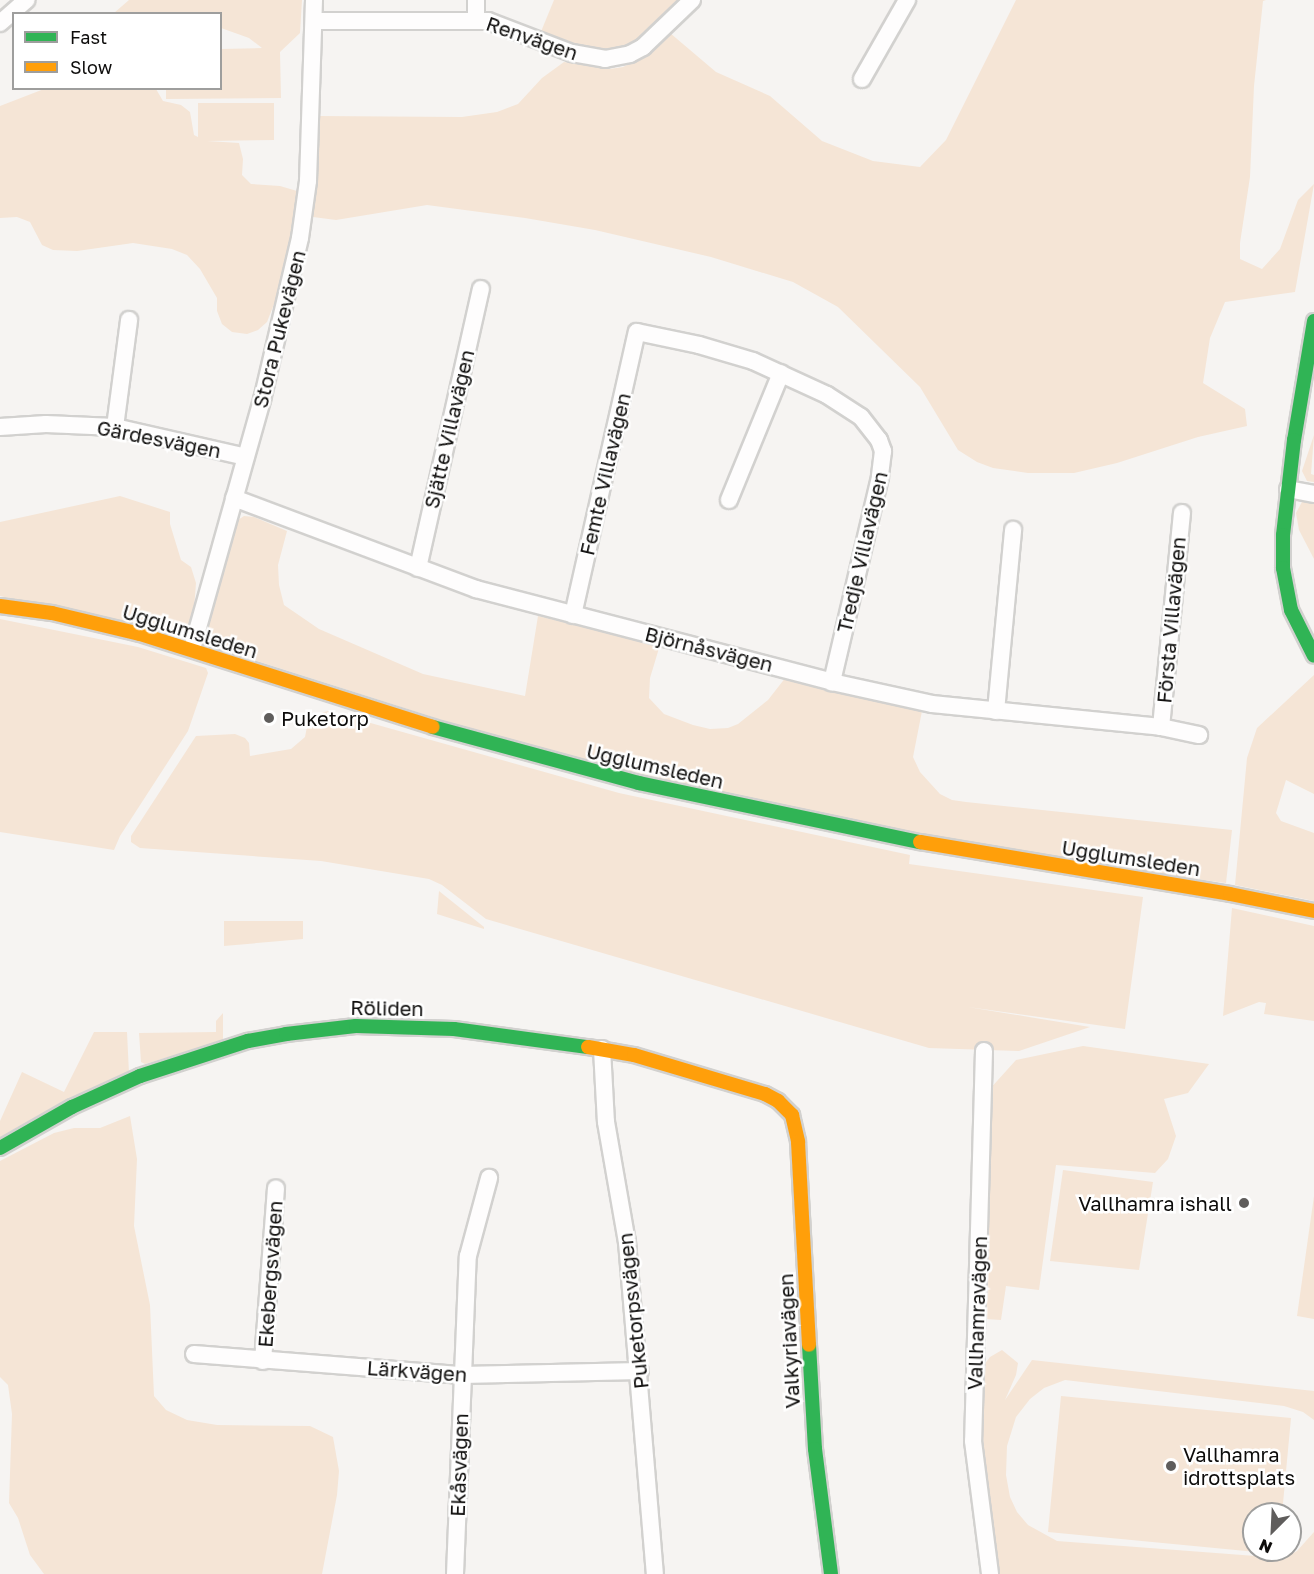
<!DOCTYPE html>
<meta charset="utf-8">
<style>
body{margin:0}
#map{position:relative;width:1314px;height:1574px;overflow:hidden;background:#f6f4f2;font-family:"Golos Text",sans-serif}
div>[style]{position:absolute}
.green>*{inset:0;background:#f5e5d6}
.roads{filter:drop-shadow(2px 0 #d2d1cf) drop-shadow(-2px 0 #d2d1cf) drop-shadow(0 2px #d2d1cf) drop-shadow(0 -2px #d2d1cf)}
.street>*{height:16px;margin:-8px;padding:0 8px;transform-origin:8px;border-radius:8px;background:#fefdfd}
.fast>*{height:14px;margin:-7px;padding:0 7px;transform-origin:7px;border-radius:7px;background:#30b455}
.slow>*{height:14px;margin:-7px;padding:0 7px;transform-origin:7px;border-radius:7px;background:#ff9f0a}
.dots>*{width:16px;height:16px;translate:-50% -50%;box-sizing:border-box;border:3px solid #fff;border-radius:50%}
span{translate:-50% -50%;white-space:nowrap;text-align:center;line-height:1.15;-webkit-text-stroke:5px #fff;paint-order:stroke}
.street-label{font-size:20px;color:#0d0c0b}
.poi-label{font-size:20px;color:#0d0c0b}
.left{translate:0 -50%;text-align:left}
.right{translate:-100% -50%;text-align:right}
.legend{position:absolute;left:12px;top:12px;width:210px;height:78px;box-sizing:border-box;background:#fff;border:2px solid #9e9e9d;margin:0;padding:8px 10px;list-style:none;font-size:18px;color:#0d0c0b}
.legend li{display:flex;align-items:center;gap:12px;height:30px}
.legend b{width:30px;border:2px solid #9e9e9d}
.north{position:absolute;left:1242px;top:1502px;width:60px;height:60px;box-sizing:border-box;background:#fff;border:2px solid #9e9e9d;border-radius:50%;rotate:204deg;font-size:16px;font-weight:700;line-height:24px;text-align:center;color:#0d0c0b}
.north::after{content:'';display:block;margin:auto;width:21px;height:27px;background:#5f5d5c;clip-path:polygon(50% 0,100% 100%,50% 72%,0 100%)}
</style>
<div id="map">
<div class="green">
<div style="clip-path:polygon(129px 0,302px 0,300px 33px,280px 52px,281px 98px,166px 99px,166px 89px,220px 88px,221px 49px,262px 48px,249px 38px,221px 28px,220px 14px,114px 13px)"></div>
<div style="clip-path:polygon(554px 0,681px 0,660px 23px,632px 46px,609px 53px,592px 52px,540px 34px)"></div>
<div style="clip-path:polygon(1016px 0,1266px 0,1263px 1px,1254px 86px,1250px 177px,1240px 243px,1240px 259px,1262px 269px,1280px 249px,1298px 200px,1314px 184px,1295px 292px,1225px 302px,1210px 338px,1203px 383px,1245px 409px,1247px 426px,1198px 437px,1117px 463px,1074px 473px,1028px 473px,993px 468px,977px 462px,958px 450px,920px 387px,838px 307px,793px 282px,711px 257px,595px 230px,525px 218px,427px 205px,336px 220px,313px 217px,318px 116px,462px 117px,497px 112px,518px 104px,542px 78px,564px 62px,610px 69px,623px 67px,650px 54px,670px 33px,716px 72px,770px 96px,822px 141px,873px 161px,920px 167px,946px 140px)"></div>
<div style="clip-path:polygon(44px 89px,156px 89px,163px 101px,181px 105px,190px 112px,194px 135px,198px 137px,198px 103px,274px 103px,274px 140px,207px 141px,239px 143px,243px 159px,242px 175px,251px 184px,280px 186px,297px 191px,297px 208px,276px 299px,267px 322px,258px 330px,247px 334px,232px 332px,222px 324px,217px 311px,217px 298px,200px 269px,187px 255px,172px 249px,133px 243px,77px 251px,53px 250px,42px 245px,30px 222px,17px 217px,0 218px,0 106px)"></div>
<div style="clip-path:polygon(1314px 435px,1311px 474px,1314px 475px,1314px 482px,1307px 481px,1302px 471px)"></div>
<div style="clip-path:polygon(120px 496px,170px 512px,170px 524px,181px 560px,191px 567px,196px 583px,194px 609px,188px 627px,180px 636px,0 596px,0 522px)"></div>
<div style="clip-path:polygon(1303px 500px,1314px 502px,1314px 559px,1299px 530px,1296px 513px)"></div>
<div style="clip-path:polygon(244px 516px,254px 517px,287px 531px,278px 565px,279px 585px,284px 605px,319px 629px,423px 674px,525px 696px,538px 616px,660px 645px,650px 678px,649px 698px,664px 714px,693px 725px,710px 729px,728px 728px,738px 724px,768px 700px,786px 677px,922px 711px,913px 757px,920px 772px,940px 794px,952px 800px,966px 802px,1232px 830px,1226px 883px,1015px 855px,595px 769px,207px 645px,205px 639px,231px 531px,235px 522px)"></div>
<div style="clip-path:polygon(0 619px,138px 647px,206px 668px,208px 673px,188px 731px,120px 836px,114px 850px,0 832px)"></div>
<div style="clip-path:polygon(1314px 675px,1314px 794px,1286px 780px,1276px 813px,1281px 821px,1314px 833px,1314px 901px,1235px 885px,1247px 758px,1257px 728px)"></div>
<div style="clip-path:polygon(328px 711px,619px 793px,910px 855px,909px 864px,1143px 897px,1125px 1029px,968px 1007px,1090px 1027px,1019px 1051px,929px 1048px,486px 919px,442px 885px,429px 879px,321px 861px,140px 848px,131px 842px,131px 836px,196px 736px,235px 734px,245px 738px,249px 743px,250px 756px,291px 749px,305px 737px,309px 716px)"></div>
<div style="clip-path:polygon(439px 891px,484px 927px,484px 929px,437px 914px)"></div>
<div style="clip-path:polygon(1232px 908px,1314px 926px,1314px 1021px,1264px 1014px,1266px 1003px,1259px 1002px,1223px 1016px)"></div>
<div style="clip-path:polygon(224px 921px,303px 921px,303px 939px,224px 946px)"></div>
<div style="clip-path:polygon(223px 1013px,223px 1041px,145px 1064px,141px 1062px,139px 1033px,216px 1032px,216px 1021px)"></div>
<div style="clip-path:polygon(94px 1032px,127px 1032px,129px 1073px,0 1140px,0 1121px,22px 1072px,64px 1092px)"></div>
<div style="clip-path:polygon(1083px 1046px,1209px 1064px,1188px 1093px,1164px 1099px,1176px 1136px,1168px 1159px,1155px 1173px,1056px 1165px,1039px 1290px,1006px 1286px,1001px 1320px,985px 1319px,988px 1091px,1016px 1060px)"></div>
<div style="clip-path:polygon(130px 1116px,137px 1159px,134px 1226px,150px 1305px,154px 1396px,166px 1410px,187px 1420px,217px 1425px,310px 1426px,333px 1437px,339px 1471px,337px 1495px,322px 1574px,44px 1574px,30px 1555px,18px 1518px,9px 1503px,12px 1414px,8px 1385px,0 1377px,0 1161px,54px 1133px,74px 1128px,100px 1128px)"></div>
<div style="clip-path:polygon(1063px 1170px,1153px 1182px,1139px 1270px,1050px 1261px)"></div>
<div style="clip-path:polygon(1314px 1196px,1314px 1319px,1297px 1316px)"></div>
<div style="clip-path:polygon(1002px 1350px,1018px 1363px,1016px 1375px,1005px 1400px,1032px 1360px,1314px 1391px,1314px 1420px,1303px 1412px,1284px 1406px,1065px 1380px,1044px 1388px,1030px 1399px,1016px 1417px,1007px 1446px,1006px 1475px,1010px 1497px,1017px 1512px,1028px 1525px,1057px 1541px,1283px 1558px,1297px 1551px,1314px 1532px,1314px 1574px,995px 1574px,986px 1504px,980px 1370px,990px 1357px)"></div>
<div style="clip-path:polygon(1061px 1396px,1291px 1418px,1282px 1514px,1254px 1514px,1254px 1550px,1279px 1550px,1278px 1554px,1048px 1532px)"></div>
</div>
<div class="roads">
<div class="street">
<div style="left:476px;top:0;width:20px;rotate:90deg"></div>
<div style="left:315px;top:21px;width:173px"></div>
<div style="left:488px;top:21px;width:90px;rotate:20.9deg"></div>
<div style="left:572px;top:53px;width:34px;rotate:10deg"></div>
<div style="left:605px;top:59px;width:25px;rotate:-11deg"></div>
<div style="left:630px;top:54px;width:15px;rotate:-28deg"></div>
<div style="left:643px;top:47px;width:68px;rotate:-43.8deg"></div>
<div style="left:0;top:23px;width:35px;rotate:-41deg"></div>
<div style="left:862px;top:79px;width:91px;rotate:-60.3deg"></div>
<div style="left:0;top:427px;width:46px;rotate:-3.7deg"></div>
<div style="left:46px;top:424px;width:69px;rotate:2.5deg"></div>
<div style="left:115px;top:427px;width:134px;rotate:12.9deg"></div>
<div style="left:115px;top:427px;width:108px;rotate:-82.5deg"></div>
<div style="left:1288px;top:489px;width:26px;rotate:11deg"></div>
<div style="left:234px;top:498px;width:259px;rotate:20.6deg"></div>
<div style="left:476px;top:589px;width:368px;rotate:14.6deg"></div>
<div style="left:832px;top:682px;width:102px;rotate:12.4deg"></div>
<div style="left:932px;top:704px;width:230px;rotate:5.7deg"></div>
<div style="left:1161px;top:727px;width:39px;rotate:12deg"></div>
<div style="left:729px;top:500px;width:137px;rotate:-67.7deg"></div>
<div style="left:418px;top:568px;width:286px;rotate:-77.3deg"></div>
<div style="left:573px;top:615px;width:290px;rotate:-77.3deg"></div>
<div style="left:637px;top:332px;width:63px;rotate:11.8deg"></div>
<div style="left:699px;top:345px;width:56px;rotate:16.5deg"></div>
<div style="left:753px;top:361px;width:81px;rotate:24.7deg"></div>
<div style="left:827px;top:395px;width:40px;rotate:32.9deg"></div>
<div style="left:861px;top:417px;width:29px;rotate:52deg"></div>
<div style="left:879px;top:440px;width:12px;rotate:70deg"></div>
<div style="left:883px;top:451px;width:26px;rotate:97deg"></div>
<div style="left:880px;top:477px;width:211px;rotate:103.2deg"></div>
<div style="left:192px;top:649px;width:259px;rotate:-74.3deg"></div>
<div style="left:262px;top:400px;width:166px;rotate:-76.8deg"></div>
<div style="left:300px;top:238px;width:58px;rotate:-82deg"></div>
<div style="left:308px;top:181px;width:181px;rotate:-88.1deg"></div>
<div style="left:996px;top:711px;width:182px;rotate:-84.6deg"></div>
<div style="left:1161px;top:727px;width:215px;rotate:-84.4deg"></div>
<div style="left:602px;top:1049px;width:73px;rotate:86.9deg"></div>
<div style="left:606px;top:1122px;width:122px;rotate:80.1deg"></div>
<div style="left:627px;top:1242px;width:333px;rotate:85.2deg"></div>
<div style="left:984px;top:1051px;width:390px;rotate:91.6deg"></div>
<div style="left:973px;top:1441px;width:134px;rotate:82.7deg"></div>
<div style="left:194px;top:1354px;width:269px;rotate:4.5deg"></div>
<div style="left:462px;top:1375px;width:178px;rotate:-1.3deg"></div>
<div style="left:263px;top:1361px;width:173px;rotate:-85.7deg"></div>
<div style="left:455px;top:1574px;width:318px;rotate:-87.7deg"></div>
<div style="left:468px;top:1256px;width:81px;rotate:-74.9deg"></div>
</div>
<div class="fast">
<div style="left:1314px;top:321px;width:121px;rotate:99.5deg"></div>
<div style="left:1294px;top:440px;width:96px;rotate:96.6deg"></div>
<div style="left:1283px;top:535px;width:33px;rotate:90deg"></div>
<div style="left:1283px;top:568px;width:43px;rotate:79.2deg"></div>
<div style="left:1291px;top:610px;width:51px;rotate:63.4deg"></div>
<div style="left:433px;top:727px;width:213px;rotate:15.2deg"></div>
<div style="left:639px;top:783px;width:287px;rotate:11.9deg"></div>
<div style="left:0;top:1148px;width:83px;rotate:-29.7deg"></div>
<div style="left:72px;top:1107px;width:75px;rotate:-24.5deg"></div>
<div style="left:140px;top:1076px;width:114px;rotate:-18deg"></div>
<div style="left:248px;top:1041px;width:39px;rotate:-10deg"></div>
<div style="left:286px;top:1034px;width:70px;rotate:-6.5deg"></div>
<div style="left:356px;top:1026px;width:98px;rotate:1.8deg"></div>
<div style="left:454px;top:1029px;width:135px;rotate:7.7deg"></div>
<div style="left:809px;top:1345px;width:104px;rotate:86.7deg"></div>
<div style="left:815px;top:1449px;width:126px;rotate:82.7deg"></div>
</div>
<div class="slow">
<div style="left:0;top:606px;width:52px;rotate:7.7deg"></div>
<div style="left:52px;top:613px;width:90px;rotate:13.4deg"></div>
<div style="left:140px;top:634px;width:307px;rotate:17.6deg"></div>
<div style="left:920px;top:842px;width:314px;rotate:9.5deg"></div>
<div style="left:1230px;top:894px;width:86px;rotate:11.4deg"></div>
<div style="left:588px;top:1047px;width:47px;rotate:9.9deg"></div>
<div style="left:634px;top:1055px;width:137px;rotate:16.6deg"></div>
<div style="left:765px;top:1094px;width:15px;rotate:28deg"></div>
<div style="left:778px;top:1101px;width:20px;rotate:45deg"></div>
<div style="left:792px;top:1115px;width:28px;rotate:77deg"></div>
<div style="left:798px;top:1142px;width:203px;rotate:86.9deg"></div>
</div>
</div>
<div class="dots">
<div style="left:269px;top:718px;background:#5f5d5c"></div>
<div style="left:1244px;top:1203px;background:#5f5d5c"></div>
<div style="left:1171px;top:1466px;background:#5f5d5c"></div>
</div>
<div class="street-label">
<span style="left:532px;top:38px;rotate:19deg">Renvägen</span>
<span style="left:279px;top:329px;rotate:-76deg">Stora Pukevägen</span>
<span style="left:449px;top:429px;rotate:-77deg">Sjätte Villavägen</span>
<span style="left:159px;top:439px;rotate:11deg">Gärdesvägen</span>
<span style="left:605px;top:474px;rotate:-77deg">Femte Villavägen</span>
<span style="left:862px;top:552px;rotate:-77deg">Tredje Villavägen</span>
<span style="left:1171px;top:620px;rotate:-85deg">Första Villavägen</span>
<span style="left:190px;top:631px;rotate:17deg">Ugglumsleden</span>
<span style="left:709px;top:649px;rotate:14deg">Björnåsvägen</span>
<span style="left:655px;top:766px;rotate:13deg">Ugglumsleden</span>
<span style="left:1131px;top:858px;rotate:9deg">Ugglumsleden</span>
<span style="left:387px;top:1008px;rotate:1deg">Röliden</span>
<span style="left:270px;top:1274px;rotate:-86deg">Ekebergsvägen</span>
<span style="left:633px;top:1311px;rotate:-96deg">Puketorpsvägen</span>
<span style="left:977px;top:1313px;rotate:-88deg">Vallhamravägen</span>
<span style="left:789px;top:1341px;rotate:-93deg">Valkyriavägen</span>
<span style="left:417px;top:1371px;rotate:4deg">Lärkvägen</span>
<span style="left:459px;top:1465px;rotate:-88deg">Ekåsvägen</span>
</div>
<div class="poi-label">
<span class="left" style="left:281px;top:718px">Puketorp</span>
<span class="right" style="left:1232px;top:1203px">Vallhamra ishall</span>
<span class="left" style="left:1183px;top:1466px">Vallhamra<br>idrottsplats</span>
</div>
<ul class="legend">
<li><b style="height:8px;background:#30b455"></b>Fast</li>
<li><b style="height:8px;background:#ff9f0a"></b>Slow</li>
</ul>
<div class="north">N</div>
</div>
